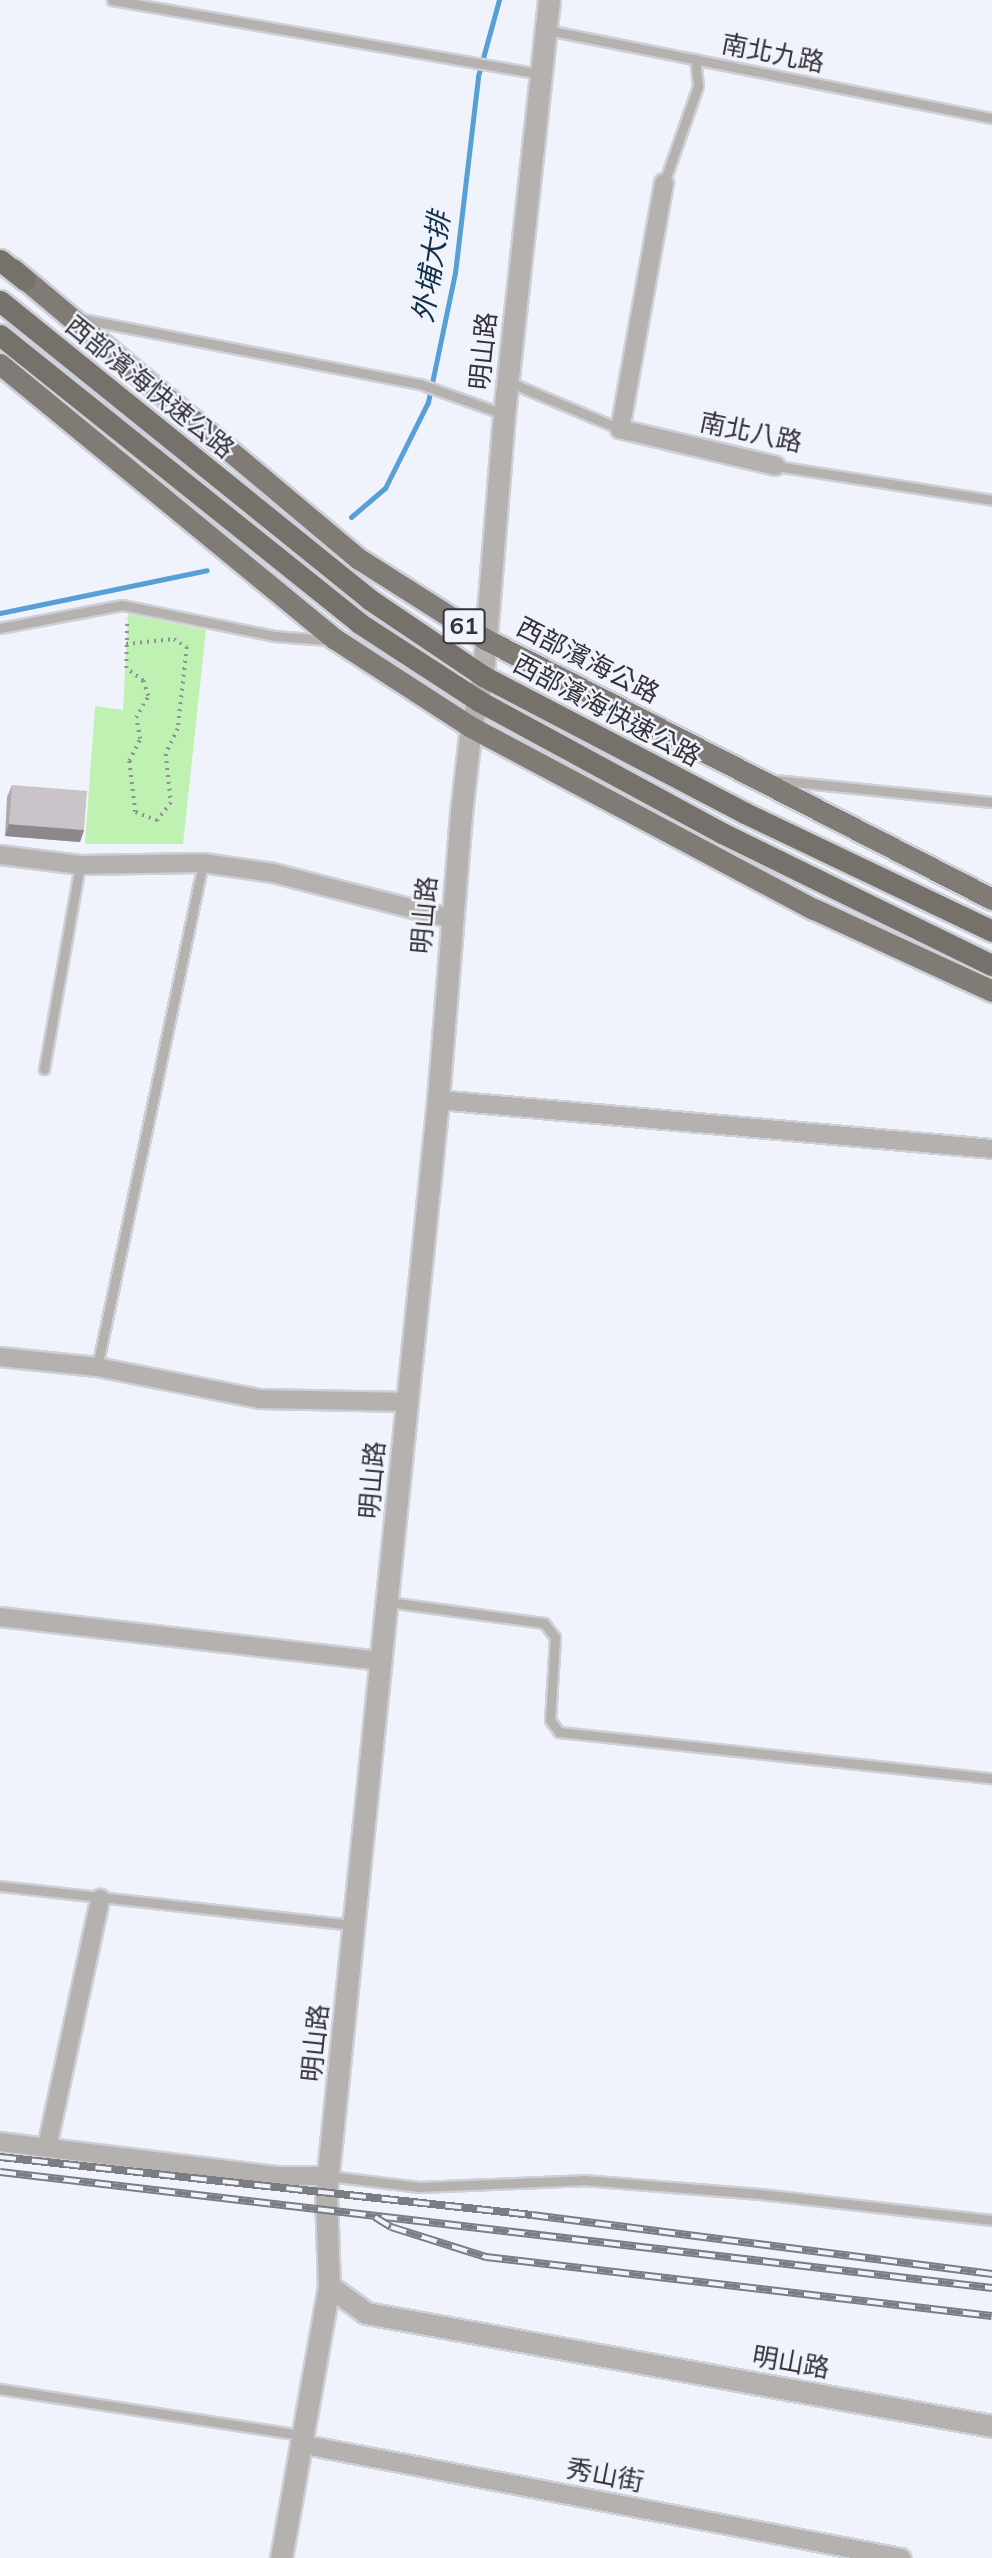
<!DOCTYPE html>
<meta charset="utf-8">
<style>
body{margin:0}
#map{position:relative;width:992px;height:2558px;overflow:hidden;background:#f0f3fc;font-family:Mulish,"Noto Sans TC",sans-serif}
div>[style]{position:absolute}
.green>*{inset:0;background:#bff2b2}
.stream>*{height:5px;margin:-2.5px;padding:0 2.5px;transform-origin:2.5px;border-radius:2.5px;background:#56a0d5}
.path>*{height:3.5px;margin-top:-1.75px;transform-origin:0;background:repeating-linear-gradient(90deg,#919299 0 2px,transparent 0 7px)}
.roads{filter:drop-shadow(2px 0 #ced0d9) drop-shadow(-2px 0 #ced0d9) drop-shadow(0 2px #ced0d9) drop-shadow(0 -2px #ced0d9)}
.service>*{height:9px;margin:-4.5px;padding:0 4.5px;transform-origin:4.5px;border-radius:4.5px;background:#b5b1ae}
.minor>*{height:18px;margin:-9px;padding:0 9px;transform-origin:9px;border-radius:9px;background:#b5b1ae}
.tertiary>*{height:21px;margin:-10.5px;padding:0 10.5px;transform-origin:10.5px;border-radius:10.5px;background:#b5b1ae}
.primary>*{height:21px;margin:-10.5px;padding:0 10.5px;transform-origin:10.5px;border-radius:10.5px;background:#807b75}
.trunk>*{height:21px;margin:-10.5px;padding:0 10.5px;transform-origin:10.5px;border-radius:10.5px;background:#77716b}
.rail>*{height:8px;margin-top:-4px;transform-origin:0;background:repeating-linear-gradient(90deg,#f0f3fc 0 16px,#7c7d83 0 32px);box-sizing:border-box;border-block:2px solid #7c7d83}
.wall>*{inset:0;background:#aea8ad}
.shaded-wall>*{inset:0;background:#8d888d}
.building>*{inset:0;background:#cac3c9}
span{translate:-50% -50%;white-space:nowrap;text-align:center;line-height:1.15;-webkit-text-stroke:5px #f0f3fc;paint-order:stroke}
.shield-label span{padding:2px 5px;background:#f0f3fc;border:2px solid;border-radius:5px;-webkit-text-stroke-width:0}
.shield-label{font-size:24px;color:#333337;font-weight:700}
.street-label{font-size:26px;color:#333337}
.water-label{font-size:28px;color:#103047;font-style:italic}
</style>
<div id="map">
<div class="green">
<div style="clip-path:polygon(128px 614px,206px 630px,183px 844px,85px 844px,95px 706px,123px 710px)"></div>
</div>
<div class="stream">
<div style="left:351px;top:517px;width:45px;rotate:-40.5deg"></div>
<div style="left:385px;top:488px;width:96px;rotate:-63.4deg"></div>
<div style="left:428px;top:402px;width:132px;rotate:-78.2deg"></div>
<div style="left:455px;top:273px;width:198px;rotate:-83.3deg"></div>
<div style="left:478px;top:76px;width:79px;rotate:-74.6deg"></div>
<div style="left:0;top:613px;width:211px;rotate:-11.7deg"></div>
</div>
<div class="path">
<div style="left:126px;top:644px;width:48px;rotate:-5.9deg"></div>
<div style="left:174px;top:639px;width:15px;rotate:32deg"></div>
<div style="left:187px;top:647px;width:82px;rotate:96.3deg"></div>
<div style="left:178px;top:729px;width:28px;rotate:116deg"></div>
<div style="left:166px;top:754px;width:49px;rotate:84.2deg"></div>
<div style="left:171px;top:803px;width:23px;rotate:128deg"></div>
<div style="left:157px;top:821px;width:24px;rotate:-158deg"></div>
<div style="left:135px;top:812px;width:51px;rotate:-96.7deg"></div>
<div style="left:129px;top:761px;width:25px;rotate:-63deg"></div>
<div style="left:140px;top:739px;width:21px;rotate:-101deg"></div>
<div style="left:136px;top:718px;width:25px;rotate:-61deg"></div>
<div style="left:148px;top:696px;width:16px;rotate:-108deg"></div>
<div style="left:143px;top:681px;width:21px;rotate:-143deg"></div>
<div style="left:126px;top:668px;width:49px;rotate:-88.8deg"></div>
</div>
<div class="roads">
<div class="service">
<div style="left:112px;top:0;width:434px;rotate:9.8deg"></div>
<div style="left:547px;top:30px;width:454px;rotate:11.2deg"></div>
<div style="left:664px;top:183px;width:103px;rotate:-70.7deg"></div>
<div style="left:698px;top:86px;width:27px;rotate:-96deg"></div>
<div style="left:82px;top:319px;width:344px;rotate:10.9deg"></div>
<div style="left:420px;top:384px;width:89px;rotate:19.7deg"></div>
<div style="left:509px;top:382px;width:121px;rotate:22.9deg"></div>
<div style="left:776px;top:466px;width:219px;rotate:8.9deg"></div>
<div style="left:0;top:628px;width:124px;rotate:-10.7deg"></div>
<div style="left:122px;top:605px;width:155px;rotate:11.5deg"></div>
<div style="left:274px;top:636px;width:54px;rotate:4.2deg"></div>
<div style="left:774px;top:780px;width:219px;rotate:5.8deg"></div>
<div style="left:44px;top:1069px;width:207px;rotate:-80deg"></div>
<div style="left:97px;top:1367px;width:515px;rotate:-78.12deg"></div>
<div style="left:388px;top:1602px;width:157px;rotate:7.7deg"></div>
<div style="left:544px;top:1623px;width:18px;rotate:52deg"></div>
<div style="left:555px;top:1637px;width:83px;rotate:93.4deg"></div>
<div style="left:550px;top:1720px;width:15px;rotate:53deg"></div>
<div style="left:559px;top:1732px;width:435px;rotate:6.1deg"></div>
<div style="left:0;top:1886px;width:355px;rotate:6.3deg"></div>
<div style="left:329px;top:2176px;width:91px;rotate:7deg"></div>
<div style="left:419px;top:2187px;width:164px;rotate:-2.4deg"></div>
<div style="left:583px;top:2180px;width:178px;rotate:4.5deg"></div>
<div style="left:760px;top:2194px;width:233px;rotate:6.4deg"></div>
<div style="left:0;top:2389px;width:305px;rotate:8.7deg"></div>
</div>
<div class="minor">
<div style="left:664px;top:183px;width:250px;rotate:100.1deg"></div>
<div style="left:620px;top:429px;width:160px;rotate:13.3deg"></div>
<div style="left:0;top:855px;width:81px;rotate:7.1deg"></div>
<div style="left:80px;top:865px;width:123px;rotate:-0.9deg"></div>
<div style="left:203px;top:863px;width:71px;rotate:8.1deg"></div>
<div style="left:273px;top:873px;width:185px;rotate:14.4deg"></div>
<div style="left:438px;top:1100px;width:556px;rotate:5.05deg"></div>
<div style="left:0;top:1357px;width:98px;rotate:5.9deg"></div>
<div style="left:97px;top:1367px;width:166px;rotate:11.1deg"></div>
<div style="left:260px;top:1399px;width:147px;rotate:1.2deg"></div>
<div style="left:0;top:1617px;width:384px;rotate:6.6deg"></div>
<div style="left:0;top:2142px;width:280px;rotate:7deg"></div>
<div style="left:278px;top:2176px;width:51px"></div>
<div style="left:47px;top:2147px;width:254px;rotate:-77.9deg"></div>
<div style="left:300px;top:2444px;width:612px;rotate:10.74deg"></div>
</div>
<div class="tertiary">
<div style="left:549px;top:0;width:416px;rotate:96.2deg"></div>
<div style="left:504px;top:414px;width:263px;rotate:94.6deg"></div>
<div style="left:483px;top:676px;width:52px;rotate:103.2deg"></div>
<div style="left:471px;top:727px;width:88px;rotate:96.6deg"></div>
<div style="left:461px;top:814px;width:287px;rotate:94.6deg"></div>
<div style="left:438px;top:1100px;width:1099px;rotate:95.85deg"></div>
<div style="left:326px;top:2193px;width:93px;rotate:88.2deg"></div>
<div style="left:329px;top:2286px;width:46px;rotate:36.1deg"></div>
<div style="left:366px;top:2313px;width:636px;rotate:10.23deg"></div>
<div style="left:281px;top:2558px;width:276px;rotate:-80deg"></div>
</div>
<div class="primary">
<div style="left:13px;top:269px;width:451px;rotate:40deg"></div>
<div style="left:359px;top:559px;width:149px;rotate:32.4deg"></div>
<div style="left:485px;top:639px;width:570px;rotate:27.15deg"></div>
<div style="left:0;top:364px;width:433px;rotate:39.4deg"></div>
<div style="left:335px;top:639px;width:162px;rotate:32.9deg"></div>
<div style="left:471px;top:727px;width:388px;rotate:28deg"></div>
<div style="left:814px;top:909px;width:196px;rotate:24.7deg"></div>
</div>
<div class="trunk">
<div style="left:0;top:260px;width:32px;rotate:39deg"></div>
<div style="left:0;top:301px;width:474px;rotate:38.9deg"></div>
<div style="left:369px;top:599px;width:138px;rotate:34deg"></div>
<div style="left:483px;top:676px;width:296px;rotate:27.6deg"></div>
<div style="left:745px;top:813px;width:274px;rotate:25.5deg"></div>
<div style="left:0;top:335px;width:460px;rotate:38.7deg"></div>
<div style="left:359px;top:623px;width:143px;rotate:33deg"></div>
<div style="left:479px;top:701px;width:277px;rotate:28.5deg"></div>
<div style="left:722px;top:833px;width:301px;rotate:26.1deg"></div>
</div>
</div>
<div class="rail">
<div style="left:0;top:2157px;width:535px;rotate:6.22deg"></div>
<div style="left:532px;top:2215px;width:464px;rotate:7.3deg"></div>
<div style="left:0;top:2172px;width:999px;rotate:6.67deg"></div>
<div style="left:375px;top:2217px;width:19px;rotate:32deg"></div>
<div style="left:391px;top:2227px;width:100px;rotate:17.5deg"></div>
<div style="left:486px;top:2257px;width:509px;rotate:6.65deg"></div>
</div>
<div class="wall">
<div style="clip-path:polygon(12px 785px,84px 830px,80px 842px,5px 836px,7px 797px)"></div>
</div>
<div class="shaded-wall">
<div style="clip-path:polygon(9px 824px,84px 830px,80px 842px,5px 836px)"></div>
</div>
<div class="building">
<div style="clip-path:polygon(12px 785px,87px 791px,84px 830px,9px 824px)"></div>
</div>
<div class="shield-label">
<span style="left:464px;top:626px">61</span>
</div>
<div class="street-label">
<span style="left:773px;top:53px;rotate:11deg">南北九路</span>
<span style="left:483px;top:351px;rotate:-84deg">明山路</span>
<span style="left:150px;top:387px;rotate:39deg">西部濱海快速公路</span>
<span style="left:751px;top:432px;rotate:12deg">南北八路</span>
<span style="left:588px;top:660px;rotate:27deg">西部濱海公路</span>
<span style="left:607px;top:710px;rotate:28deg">西部濱海快速公路</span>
<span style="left:424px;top:915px;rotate:-85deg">明山路</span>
<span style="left:372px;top:1480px;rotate:-85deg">明山路</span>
<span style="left:315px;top:2043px;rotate:-84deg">明山路</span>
<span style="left:791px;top:2362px;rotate:10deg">明山路</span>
<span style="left:605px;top:2475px;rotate:11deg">秀山街</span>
</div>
<div class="water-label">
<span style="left:431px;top:267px;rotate:-81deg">外埔大排</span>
</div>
</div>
